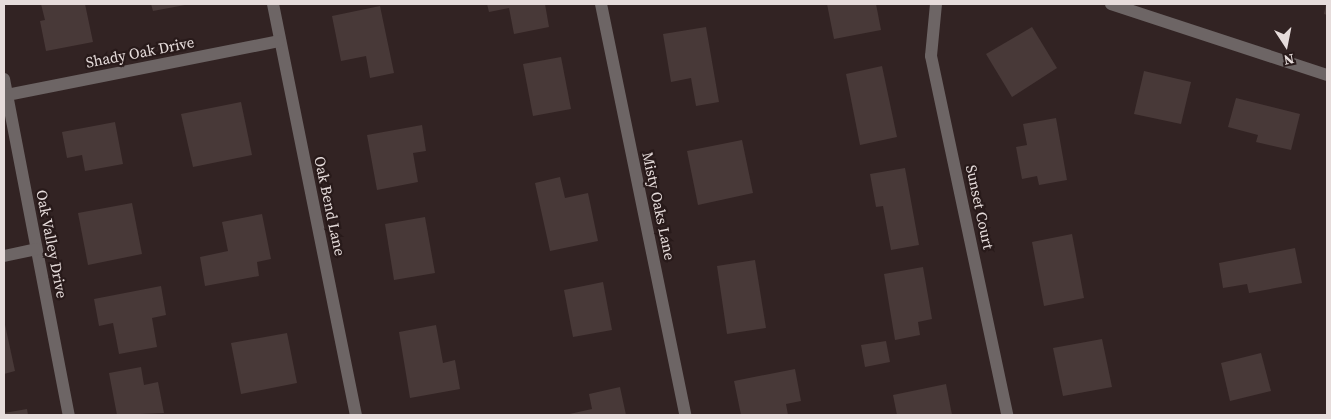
<!DOCTYPE html>
<style>
body{margin:0}
#map{position:relative;width:1331px;height:419px;overflow:hidden;background:#322323;font-family:"Source Serif 4",serif}
div>[style]{position:absolute}
.building>*{inset:0;background:#483938}
.street>*{height:12px;margin:-6px;padding:0 6px;transform-origin:6px;border-radius:6px;background:#6d6565}
span{translate:-50% -50%;white-space:nowrap;text-align:center;line-height:1.15;-webkit-text-stroke:4.5px #281a1a;paint-order:stroke}
.street-label{font-size:15px;color:#e6dcdb}
.frame{position:absolute;inset:0;border:5px solid #e6dcdb;pointer-events:none}
.north{position:absolute;left:1261px;top:20px;width:50px;height:50px;-webkit-text-stroke:4px #281a1a;paint-order:stroke;rotate:169deg;font-size:14px;font-weight:700;line-height:20px;text-align:center;color:#e6dcdb}
.north::after{content:'';display:block;margin:auto;width:18px;height:22px;background:#e6dcdb;clip-path:polygon(50% 0,100% 100%,50% 72%,0 100%)}
</style>
<div id="map">
<div class="building">
<div style="clip-path:polygon(41px 4px,85px 4px,93px 42px,46px 51px,40px 21px,45px 20px)"></div>
<div style="clip-path:polygon(151px 4px,185px 4px,185px 5px,153px 11px)"></div>
<div style="clip-path:polygon(487px 4px,545px 4px,549px 27px,514px 34px,509px 8px,489px 12px)"></div>
<div style="clip-path:polygon(827px 4px,876px 4px,881px 30px,834px 39px)"></div>
<div style="clip-path:polygon(1326px 4px,1327px 4px,1327px 15px,1324px 14px)"></div>
<div style="clip-path:polygon(380px 6px,394px 73px,370px 78px,366px 56px,341px 61px,332px 16px)"></div>
<div style="clip-path:polygon(706px 27px,719px 102px,696px 106px,691px 78px,671px 82px,663px 34px)"></div>
<div style="clip-path:polygon(1032px 27px,1057px 68px,1012px 97px,986px 54px)"></div>
<div style="clip-path:polygon(561px 57px,571px 109px,533px 116px,523px 64px)"></div>
<div style="clip-path:polygon(882px 66px,897px 137px,860px 145px,846px 74px)"></div>
<div style="clip-path:polygon(1144px 71px,1191px 82px,1181px 124px,1134px 114px)"></div>
<div style="clip-path:polygon(1236px 98px,1300px 114px,1291px 150px,1256px 142px,1258px 135px,1228px 127px)"></div>
<div style="clip-path:polygon(241px 102px,252px 155px,193px 167px,181px 114px)"></div>
<div style="clip-path:polygon(1056px 118px,1067px 180px,1039px 185px,1037px 176px,1022px 179px,1016px 147px,1027px 145px,1023px 124px)"></div>
<div style="clip-path:polygon(115px 122px,123px 164px,85px 171px,82px 155px,67px 158px,62px 132px)"></div>
<div style="clip-path:polygon(422px 125px,426px 151px,413px 153px,418px 182px,377px 190px,367px 135px)"></div>
<div style="clip-path:polygon(742px 140px,753px 193px,698px 205px,687px 151px)"></div>
<div style="clip-path:polygon(905px 168px,919px 245px,891px 250px,883px 206px,876px 207px,870px 174px)"></div>
<div style="clip-path:polygon(560px 177px,565px 198px,588px 193px,598px 241px,550px 251px,535px 183px)"></div>
<div style="clip-path:polygon(132px 203px,142px 254px,88px 265px,78px 213px)"></div>
<div style="clip-path:polygon(262px 214px,271px 259px,257px 262px,259px 276px,205px 286px,200px 257px,228px 251px,222px 222px)"></div>
<div style="clip-path:polygon(425px 217px,435px 273px,394px 280px,385px 224px)"></div>
<div style="clip-path:polygon(1072px 234px,1084px 298px,1044px 306px,1032px 242px)"></div>
<div style="clip-path:polygon(1295px 248px,1302px 283px,1249px 293px,1247px 284px,1223px 288px,1219px 263px)"></div>
<div style="clip-path:polygon(755px 260px,766px 328px,727px 334px,717px 266px)"></div>
<div style="clip-path:polygon(923px 267px,932px 319px,918px 322px,920px 335px,895px 340px,884px 274px)"></div>
<div style="clip-path:polygon(603px 282px,612px 330px,573px 337px,564px 290px)"></div>
<div style="clip-path:polygon(161px 286px,166px 315px,152px 318px,157px 347px,119px 354px,113px 323px,99px 326px,94px 299px)"></div>
<div style="clip-path:polygon(4px 320px,15px 371px,4px 374px)"></div>
<div style="clip-path:polygon(436px 325px,443px 363px,455px 360px,460px 389px,410px 398px,399px 332px)"></div>
<div style="clip-path:polygon(287px 333px,297px 383px,241px 394px,231px 343px)"></div>
<div style="clip-path:polygon(1102px 339px,1112px 387px,1063px 396px,1053px 348px)"></div>
<div style="clip-path:polygon(886px 341px,890px 362px,865px 367px,861px 345px)"></div>
<div style="clip-path:polygon(1261px 353px,1271px 391px,1230px 401px,1221px 363px)"></div>
<div style="clip-path:polygon(141px 367px,144px 385px,158px 382px,164px 413px,117px 415px,109px 373px)"></div>
<div style="clip-path:polygon(795px 369px,801px 401px,786px 404px,788px 415px,741px 415px,734px 381px)"></div>
<div style="clip-path:polygon(946px 384px,952px 415px,897px 415px,893px 395px)"></div>
<div style="clip-path:polygon(620px 387px,626px 415px,565px 415px,592px 409px,589px 394px)"></div>
<div style="clip-path:polygon(27px 409px,28px 415px,4px 415px,4px 413px)"></div>
</div>
<div class="street">
<div style="left:273px;top:4px;width:419px;rotate:78.6deg"></div>
<div style="left:601px;top:4px;width:419px;rotate:78.4deg"></div>
<div style="left:936px;top:4px;width:52px;rotate:95.5deg"></div>
<div style="left:931px;top:56px;width:367px;rotate:78deg"></div>
<div style="left:1111px;top:4px;width:227px;rotate:18.2deg"></div>
<div style="left:4px;top:79px;width:342px;rotate:79.1deg"></div>
<div style="left:7px;top:95px;width:277px;rotate:-11.2deg"></div>
<div style="left:4px;top:256px;width:33px;rotate:-12deg"></div>
</div>
<div class="street-label">
<span style="left:140px;top:52px;rotate:-11deg">Shady Oak Drive</span>
<span style="left:330px;top:206px;rotate:78deg">Oak Bend Lane</span>
<span style="left:659px;top:206px;rotate:78deg">Misty Oaks Lane</span>
<span style="left:980px;top:207px;rotate:78deg">Sunset Court</span>
<span style="left:52px;top:244px;rotate:79deg">Oak Valley Drive</span>
</div>
<div class="frame"></div>
<div class="north">N</div>
</div>
